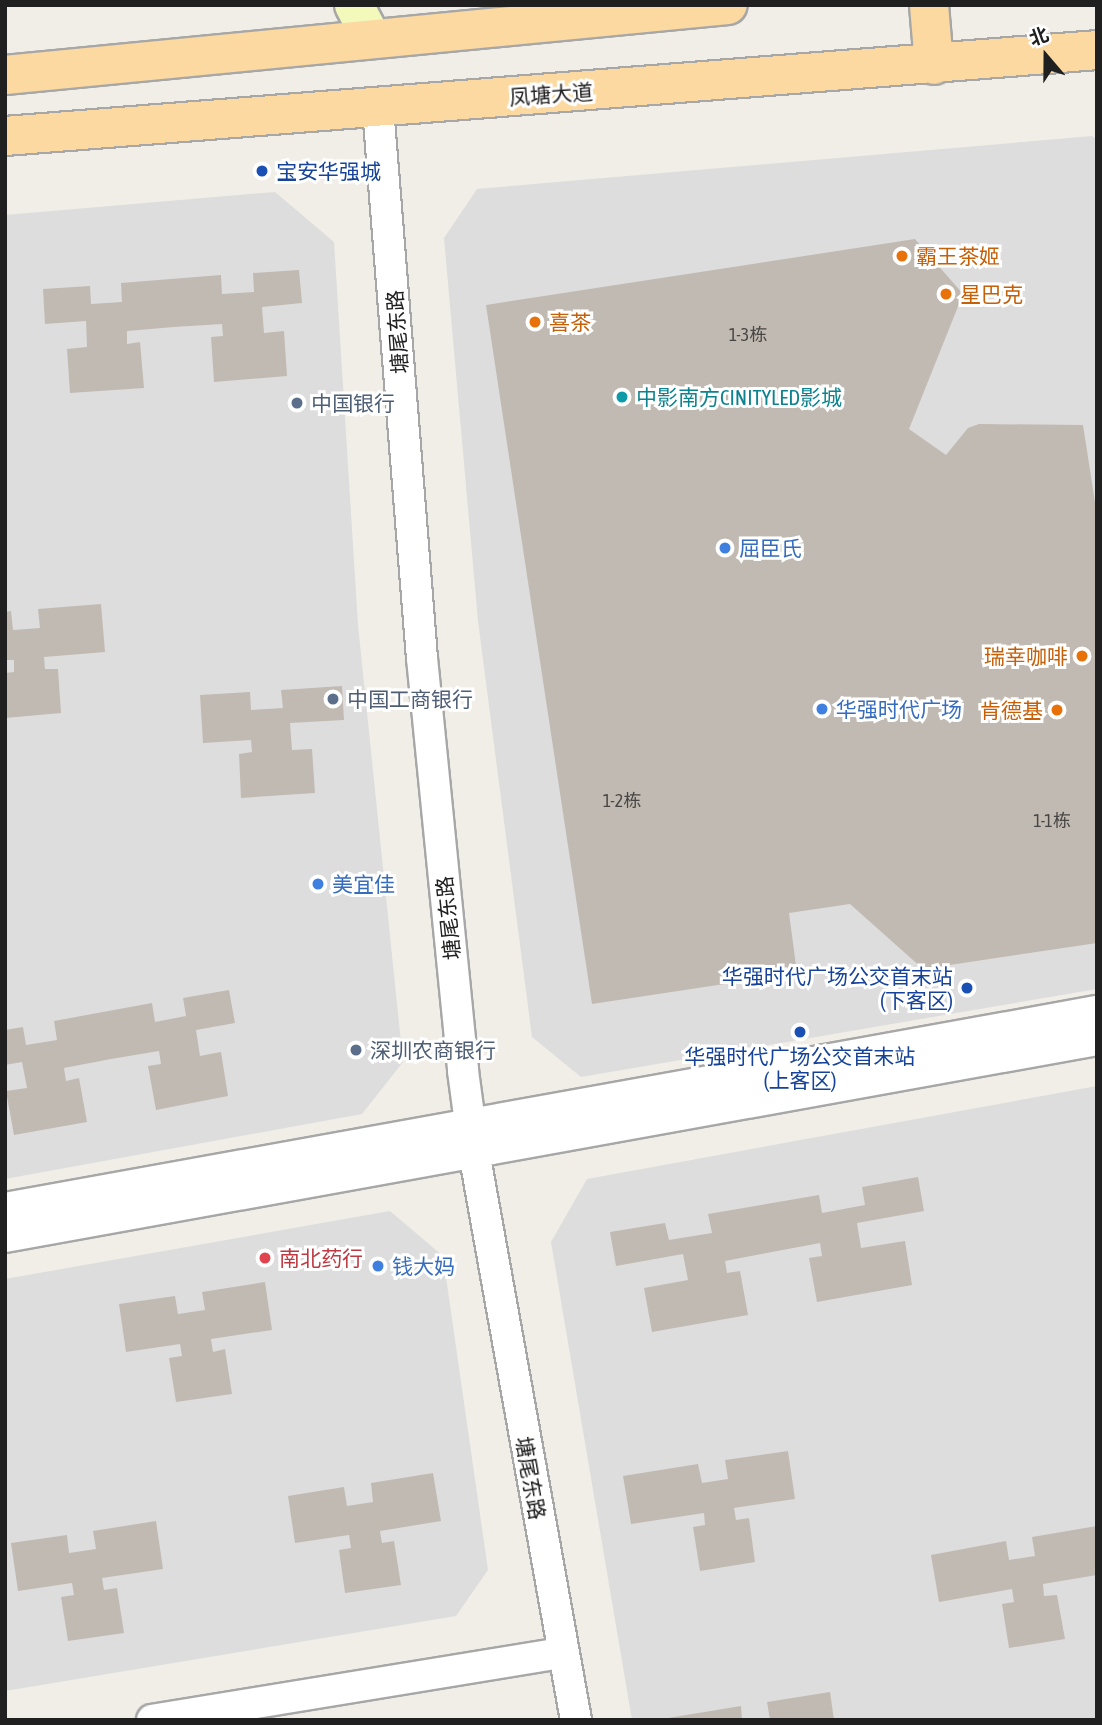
<!DOCTYPE html>
<meta charset="utf-8">
<style>
body{margin:0}
#map{position:relative;width:1102px;height:1725px;overflow:hidden;background:#f0eee6;font-family:"Asap Condensed","Noto Sans SC",sans-serif}
div>[style]{position:absolute}
.residential>*{inset:0;background:#dedddd}
.building>*{inset:0;background:#c1bab2}
.roads{filter:drop-shadow(2px 0 #a7a7a7) drop-shadow(-2px 0 #a7a7a7) drop-shadow(0 2px #a7a7a7) drop-shadow(0 -2px #a7a7a7)}
.street>*{height:30px;margin:-15px;padding:0 15px;transform-origin:15px;border-radius:15px;background:#fff}
.secondary>*{height:38px;margin:-19px;padding:0 19px;transform-origin:19px;border-radius:19px;background:#f3f9bb}
.primary>*{height:38px;margin:-19px;padding:0 19px;transform-origin:19px;border-radius:19px;background:#fcd9a0}
.dots>*{width:19px;height:19px;translate:-50% -50%;box-sizing:border-box;border:4px solid #fff;border-radius:50%}
span{translate:-50% -50%;white-space:nowrap;text-align:center;line-height:1.15;-webkit-text-stroke:6px #fff;paint-order:stroke}
.number-label{font-size:18px;color:#484644}
.number-label span{-webkit-text-stroke-width:0}
.street-label{font-size:21px;color:#202020}
.transit-label{font-size:21px;color:#164399}
.left{translate:0 -50%;text-align:left}
.right{translate:-100% -50%;text-align:right}
.food-label{font-size:21px;color:#c56008}
.culture-label{font-size:21px;color:#0d838f}
.service-label{font-size:21px;color:#4e5e75}
.shop-label{font-size:21px;color:#366cbe}
.health-label{font-size:21px;color:#be3a42}
.frame{position:absolute;inset:0;border:7px solid #202020;pointer-events:none}
.north{position:absolute;left:1011px;top:21px;width:70px;height:70px;-webkit-text-stroke:5px #fff;paint-order:stroke;rotate:340deg;font-size:19px;font-weight:700;line-height:28px;text-align:center;color:#202020}
.north::after{content:'';display:block;margin:auto;width:24px;height:32px;background:#202020;clip-path:polygon(50% 0,100% 100%,50% 72%,0 100%)}
</style>
<div id="map">
<div class="residential">
<div style="clip-path:polygon(1092px 136px,1097px 139px,1097px 989px,581px 1077px,532px 1037px,478px 621px,444px 238px,477px 189px)"></div>
<div style="clip-path:polygon(275px 192px,334px 242px,358px 625px,403px 1062px,362px 1114px,5px 1179px,5px 215px)"></div>
<div style="clip-path:polygon(1097px 1086px,1097px 1720px,632px 1720px,551px 1242px,587px 1179px)"></div>
<div style="clip-path:polygon(390px 1211px,443px 1256px,488px 1570px,456px 1616px,5px 1691px,5px 1279px)"></div>
</div>
<div class="building">
<div style="clip-path:polygon(915px 239px,963px 294px,909px 429px,946px 455px,968px 428px,979px 424px,1083px 425px,1097px 515px,1097px 943px,923px 969px,850px 904px,789px 913px,797px 973px,592px 1004px,486px 305px)"></div>
<div style="clip-path:polygon(299px 270px,302px 303px,262px 307px,264px 333px,284px 331px,287px 376px,214px 382px,211px 337px,223px 336px,222px 324px,174px 327px,127px 331px,127px 344px,140px 342px,144px 388px,70px 393px,67px 349px,87px 347px,86px 321px,45px 324px,43px 289px,90px 286px,91px 304px,122px 302px,121px 283px,221px 275px,222px 294px,254px 292px,253px 273px)"></div>
<div style="clip-path:polygon(101px 604px,105px 652px,44px 657px,45px 669px,58px 669px,61px 713px,5px 718px,5px 673px,14px 672px,14px 660px,5px 660px,5px 612px,11px 611px,13px 630px,40px 628px,38px 609px)"></div>
<div style="clip-path:polygon(342px 686px,344px 720px,290px 723px,292px 750px,312px 749px,315px 793px,241px 798px,239px 754px,252px 752px,251px 740px,203px 743px,200px 695px,250px 692px,251px 710px,283px 708px,281px 690px)"></div>
<div style="clip-path:polygon(229px 990px,235px 1023px,196px 1030px,200px 1056px,221px 1052px,228px 1096px,156px 1110px,148px 1066px,161px 1064px,159px 1051px,111px 1059px,64px 1068px,66px 1081px,79px 1078px,87px 1122px,14px 1135px,6px 1091px,27px 1088px,22px 1062px,5px 1065px,5px 1030px,23px 1027px,26px 1045px,57px 1040px,54px 1021px,152px 1003px,155px 1022px,186px 1016px,183px 998px)"></div>
<div style="clip-path:polygon(918px 1177px,924px 1211px,857px 1223px,861px 1248px,905px 1241px,912px 1285px,817px 1302px,809px 1258px,822px 1256px,820px 1243px,772px 1252px,725px 1261px,727px 1273px,740px 1271px,748px 1315px,652px 1332px,644px 1288px,688px 1280px,683px 1254px,616px 1266px,610px 1232px,665px 1223px,669px 1240px,712px 1233px,708px 1214px,819px 1195px,822px 1213px,865px 1205px,862px 1187px)"></div>
<div style="clip-path:polygon(265px 1282px,272px 1330px,211px 1339px,213px 1352px,225px 1349px,232px 1394px,176px 1402px,169px 1358px,182px 1356px,180px 1344px,126px 1352px,119px 1304px,175px 1296px,178px 1314px,205px 1310px,202px 1292px)"></div>
<div style="clip-path:polygon(788px 1451px,795px 1499px,734px 1508px,736px 1520px,749px 1518px,755px 1562px,700px 1571px,693px 1527px,705px 1525px,704px 1513px,631px 1524px,623px 1476px,698px 1464px,702px 1483px,728px 1479px,725px 1460px)"></div>
<div style="clip-path:polygon(433px 1473px,441px 1521px,380px 1531px,382px 1543px,394px 1541px,401px 1585px,345px 1593px,339px 1550px,351px 1548px,349px 1535px,295px 1543px,288px 1496px,344px 1487px,347px 1506px,373px 1502px,371px 1483px)"></div>
<div style="clip-path:polygon(156px 1521px,163px 1569px,102px 1578px,104px 1590px,117px 1588px,124px 1633px,68px 1641px,61px 1597px,74px 1595px,72px 1583px,18px 1591px,11px 1543px,67px 1535px,69px 1553px,96px 1549px,93px 1531px)"></div>
<div style="clip-path:polygon(1097px 1526px,1097px 1575px,1043px 1584px,1044px 1596px,1057px 1595px,1065px 1639px,1009px 1648px,1002px 1604px,1014px 1602px,1012px 1589px,939px 1602px,931px 1555px,1006px 1541px,1009px 1560px,1035px 1556px,1032px 1537px)"></div>
<div style="clip-path:polygon(830px 1692px,834px 1720px,770px 1720px,767px 1702px)"></div>
<div style="clip-path:polygon(741px 1706px,742px 1720px,669px 1720px,668px 1718px)"></div>
</div>
<div class="roads">
<div class="street">
<div style="left:378px;top:108px;width:552px;rotate:85.43deg"></div>
<div style="left:422px;top:658px;width:415px;rotate:84.3deg"></div>
<div style="left:463px;top:1071px;width:82px;rotate:82.3deg"></div>
<div style="left:474px;top:1152px;width:577px;rotate:79.82deg"></div>
<div style="left:5px;top:1208px;width:1110px;rotate:-10.23deg"></div>
<div style="left:5px;top:1237px;width:1110px;rotate:-10.23deg"></div>
<div style="left:152px;top:1720px;width:415px;rotate:-9.3deg"></div>
</div>
<div class="secondary">
<div style="left:354px;top:5px;width:38px;rotate:62deg"></div>
</div>
<div class="primary">
<div style="left:929px;top:5px;width:60px;rotate:85.2deg"></div>
<div style="left:5px;top:75px;width:726px;rotate:-5.53deg"></div>
<div style="left:5px;top:136px;width:1095px;rotate:-4.5deg"></div>
</div>
</div>
<div class="dots">
<div style="left:262px;top:171px;background:#1a4fb4"></div>
<div style="left:902px;top:256px;background:#e8710a"></div>
<div style="left:946px;top:294px;background:#e8710a"></div>
<div style="left:535px;top:322px;background:#e8710a"></div>
<div style="left:622px;top:397px;background:#0f9aa8"></div>
<div style="left:297px;top:403px;background:#5c6f8a"></div>
<div style="left:725px;top:548px;background:#3f7fe0"></div>
<div style="left:1082px;top:656px;background:#e8710a"></div>
<div style="left:333px;top:699px;background:#5c6f8a"></div>
<div style="left:822px;top:709px;background:#3f7fe0"></div>
<div style="left:1057px;top:710px;background:#e8710a"></div>
<div style="left:318px;top:884px;background:#3f7fe0"></div>
<div style="left:967px;top:988px;background:#1a4fb4"></div>
<div style="left:800px;top:1032px;background:#1a4fb4"></div>
<div style="left:356px;top:1050px;background:#5c6f8a"></div>
<div style="left:265px;top:1258px;background:#e0444e"></div>
<div style="left:378px;top:1266px;background:#3f7fe0"></div>
</div>
<div class="number-label">
<span style="left:748px;top:335px">1-3栋</span>
<span style="left:622px;top:801px">1-2栋</span>
<span style="left:1052px;top:821px">1-1栋</span>
</div>
<div class="street-label">
<span style="left:551px;top:94px;rotate:-4deg">凤塘大道</span>
<span style="left:397px;top:332px;rotate:-94deg">塘尾东路</span>
<span style="left:448px;top:918px;rotate:-96deg">塘尾东路</span>
<span style="left:531px;top:1478px;rotate:80deg">塘尾东路</span>
</div>
<div class="transit-label">
<span class="left" style="left:276px;top:171px">宝安华强城</span>
<span class="right" style="left:953px;top:988px">华强时代广场公交首末站<br>(下客区)</span>
<span style="left:800px;top:1068px">华强时代广场公交首末站<br>(上客区)</span>
</div>
<div class="food-label">
<span class="left" style="left:916px;top:256px">霸王茶姬</span>
<span class="left" style="left:960px;top:294px">星巴克</span>
<span class="left" style="left:549px;top:322px">喜茶</span>
<span class="right" style="left:1068px;top:656px">瑞幸咖啡</span>
<span class="right" style="left:1043px;top:710px">肯德基</span>
</div>
<div class="culture-label">
<span class="left" style="left:636px;top:397px">中影南方CINITYLED影城</span>
</div>
<div class="service-label">
<span class="left" style="left:311px;top:403px">中国银行</span>
<span class="left" style="left:347px;top:699px">中国工商银行</span>
<span class="left" style="left:370px;top:1050px">深圳农商银行</span>
</div>
<div class="shop-label">
<span class="left" style="left:739px;top:548px">屈臣氏</span>
<span class="left" style="left:836px;top:709px">华强时代广场</span>
<span class="left" style="left:332px;top:884px">美宜佳</span>
<span class="left" style="left:392px;top:1266px">钱大妈</span>
</div>
<div class="health-label">
<span class="left" style="left:279px;top:1258px">南北药行</span>
</div>
<div class="frame"></div>
<div class="north">北</div>
</div>
